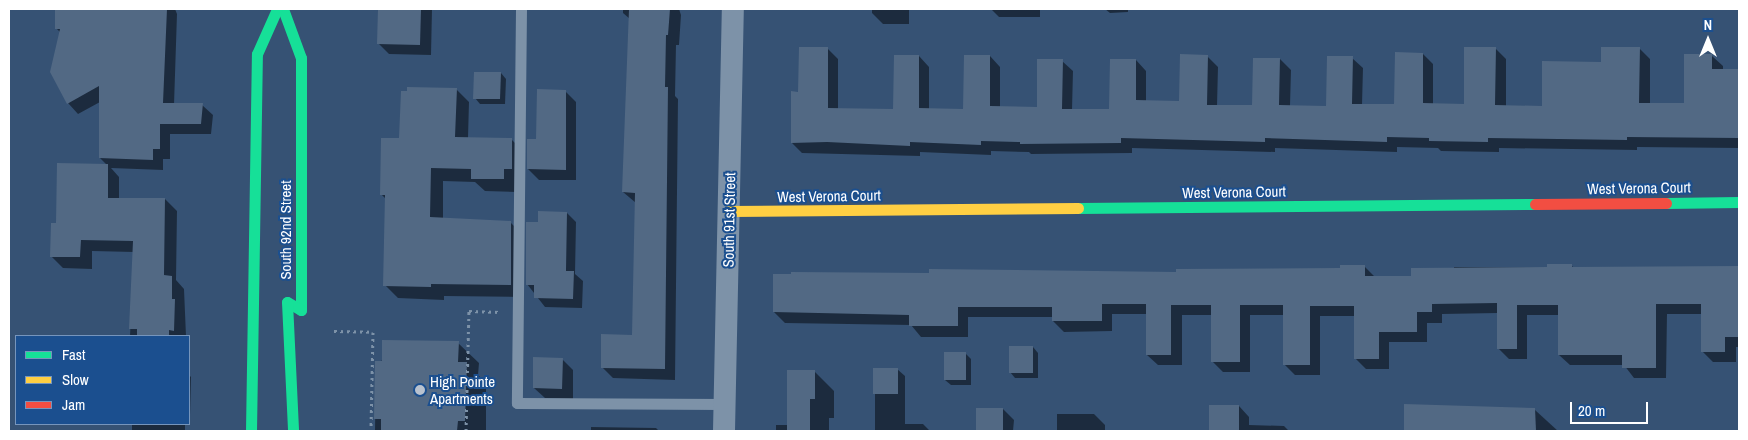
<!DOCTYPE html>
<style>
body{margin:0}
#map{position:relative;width:1748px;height:440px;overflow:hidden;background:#365274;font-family:"Archivo Narrow",sans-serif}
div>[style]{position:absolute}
.shadow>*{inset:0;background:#0007}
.building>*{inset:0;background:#526984}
.path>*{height:3px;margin-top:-1.5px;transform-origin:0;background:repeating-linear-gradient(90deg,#7d92a8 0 2.5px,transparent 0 6.5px)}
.lane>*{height:11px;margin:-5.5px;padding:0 5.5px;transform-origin:5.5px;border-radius:5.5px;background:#7d92a8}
.street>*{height:22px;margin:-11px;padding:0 11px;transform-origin:11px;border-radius:11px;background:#7d92a8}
.fast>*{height:11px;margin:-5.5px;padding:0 5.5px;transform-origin:5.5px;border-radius:5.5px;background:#16e098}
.slow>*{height:11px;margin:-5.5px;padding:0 5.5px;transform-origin:5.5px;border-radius:5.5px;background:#ffcf43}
.jam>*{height:11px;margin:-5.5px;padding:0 5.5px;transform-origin:5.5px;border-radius:5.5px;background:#f24e42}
.dots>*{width:14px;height:14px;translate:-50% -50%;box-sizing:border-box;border:2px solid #1b4f8f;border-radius:50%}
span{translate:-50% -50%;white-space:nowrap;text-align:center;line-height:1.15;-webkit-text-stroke:4px #1b4f8f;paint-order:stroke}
.street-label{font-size:15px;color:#fff}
.poi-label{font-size:15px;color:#fff}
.left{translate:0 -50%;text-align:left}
.frame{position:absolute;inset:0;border:10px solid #fff;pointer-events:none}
.legend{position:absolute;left:15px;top:335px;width:175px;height:90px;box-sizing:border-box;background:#1b4f8f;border:1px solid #7695bc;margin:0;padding:6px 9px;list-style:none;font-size:15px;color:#fff}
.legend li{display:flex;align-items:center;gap:10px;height:25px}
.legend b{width:25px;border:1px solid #7695bc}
.north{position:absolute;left:1683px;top:15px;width:50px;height:50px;-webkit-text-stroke:4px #1b4f8f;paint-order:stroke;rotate:0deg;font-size:14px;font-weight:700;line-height:20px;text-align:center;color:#fff}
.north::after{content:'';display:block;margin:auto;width:18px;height:22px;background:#fff;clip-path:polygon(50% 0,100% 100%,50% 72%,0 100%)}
.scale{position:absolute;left:1570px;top:402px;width:78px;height:22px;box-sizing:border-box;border:2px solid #fff;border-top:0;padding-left:6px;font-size:15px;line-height:18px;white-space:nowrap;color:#fff;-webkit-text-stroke:4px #1b4f8f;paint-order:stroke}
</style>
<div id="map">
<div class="shadow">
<div style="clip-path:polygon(56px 9px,175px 9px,177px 14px,174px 105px,202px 105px,213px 115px,211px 134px,170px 134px,170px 159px,163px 159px,163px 170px,111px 168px,119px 177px,119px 199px,165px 199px,177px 211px,176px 280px,184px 289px,186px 336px,130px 336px,134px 252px,92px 251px,92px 269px,63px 268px,51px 256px,58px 225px,107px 165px,100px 158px,100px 102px,78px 114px,68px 103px,61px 33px,56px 28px)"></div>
<div style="clip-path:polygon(379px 9px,432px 9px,431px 55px,389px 54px,378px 43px)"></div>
<div style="clip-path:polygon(623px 9px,679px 9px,681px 15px,679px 45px,676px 45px,675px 96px,678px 99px,675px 380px,613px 378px,602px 367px,634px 336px,636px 203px,623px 192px,630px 19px,623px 13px)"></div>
<div style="clip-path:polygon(872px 9px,909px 9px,909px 24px,883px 24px,872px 13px)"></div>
<div style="clip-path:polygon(991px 9px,1040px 9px,1040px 17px,999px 17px)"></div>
<div style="clip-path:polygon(1105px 9px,1128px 9px,1128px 12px,1110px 13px)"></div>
<div style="clip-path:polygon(1495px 48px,1506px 59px,1506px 106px,1543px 107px,1602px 63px,1639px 48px,1650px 59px,1650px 104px,1685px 105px,1712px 56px,1723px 66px,1723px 70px,1739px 71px,1739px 148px,1637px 147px,1637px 150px,1499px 148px,1499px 152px,1441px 151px,1438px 148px,1397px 147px,1397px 152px,1275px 148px,1275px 152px,1132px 148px,1132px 153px,1031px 154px,1029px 152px,991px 151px,991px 155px,920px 152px,920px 156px,802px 153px,792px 143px,799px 93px,828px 49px,838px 59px,838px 109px,894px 110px,919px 56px,929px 67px,929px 110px,964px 110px,990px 56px,1000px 67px,1000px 108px,1038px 108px,1062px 61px,1073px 71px,1072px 110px,1110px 110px,1136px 60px,1146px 71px,1146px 102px,1181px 102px,1207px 56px,1218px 67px,1217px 106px,1254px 106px,1280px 59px,1291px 70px,1290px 106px,1327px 107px,1352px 58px,1363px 68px,1362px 105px,1395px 106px,1423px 54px,1433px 64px,1433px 105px,1465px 105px)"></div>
<div style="clip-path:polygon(501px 73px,506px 79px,505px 104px,480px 104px,475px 98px)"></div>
<div style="clip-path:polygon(456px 89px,469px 102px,468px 138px,512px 140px,525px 153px,517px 192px,485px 191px,475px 182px,443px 181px,443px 219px,511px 223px,524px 236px,523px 297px,444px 296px,444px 300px,398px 298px,385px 285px,386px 199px,381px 194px,401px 139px)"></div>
<div style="clip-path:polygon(565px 91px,576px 102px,576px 180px,539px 180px,528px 169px,537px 140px)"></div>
<div style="clip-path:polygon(567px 213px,576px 222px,575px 274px,583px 281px,582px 308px,545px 307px,527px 284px)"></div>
<div style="clip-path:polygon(1571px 265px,1574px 268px,1739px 267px,1739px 347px,1736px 347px,1736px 362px,1713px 362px,1702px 351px,1702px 314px,1667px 314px,1666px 378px,1634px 378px,1624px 365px,1570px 365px,1559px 355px,1559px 315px,1527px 315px,1527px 359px,1509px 359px,1498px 348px,1498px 313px,1442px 314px,1442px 323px,1427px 323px,1427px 342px,1389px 342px,1389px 369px,1366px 369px,1355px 358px,1355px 316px,1320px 316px,1320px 375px,1295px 375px,1284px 364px,1284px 315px,1250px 315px,1250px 372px,1223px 372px,1212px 361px,1212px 315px,1182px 315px,1182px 365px,1158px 365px,1147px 355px,1147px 314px,1112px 314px,1112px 331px,1064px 332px,1053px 321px,1053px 317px,968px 317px,968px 337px,921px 337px,911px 325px,785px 323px,774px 312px,930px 274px,1178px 273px,1341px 269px,1364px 266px,1375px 277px,1413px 278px,1454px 269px,1454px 267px,1548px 268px)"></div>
<div style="clip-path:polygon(458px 343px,479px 363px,478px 375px,486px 383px,486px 431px,375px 431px,376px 362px)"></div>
<div style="clip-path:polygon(1033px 347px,1038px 353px,1038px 378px,1015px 378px,1010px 372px)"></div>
<div style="clip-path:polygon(965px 353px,971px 359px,971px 385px,951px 385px,945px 380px)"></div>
<div style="clip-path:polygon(562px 359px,573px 370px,573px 399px,545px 398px,534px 388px)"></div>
<div style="clip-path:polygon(875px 369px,897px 369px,905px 376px,905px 424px,923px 424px,930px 431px,875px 431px)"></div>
<div style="clip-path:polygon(814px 371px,834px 391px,834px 418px,829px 418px,829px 431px,776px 431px,776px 425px,789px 425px)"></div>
<div style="clip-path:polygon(189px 375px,191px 377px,190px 415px,189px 415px)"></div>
<div style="clip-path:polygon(1211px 406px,1239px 406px,1249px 417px,1249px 425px,1284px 426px,1289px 431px,1211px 431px)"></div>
<div style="clip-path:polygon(977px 409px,1003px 409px,1014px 420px,1013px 431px,977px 431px)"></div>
<div style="clip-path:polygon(1535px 410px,1558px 431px,1407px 431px,1405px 429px)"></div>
<div style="clip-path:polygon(1057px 414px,1094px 414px,1105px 425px,1105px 431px,1057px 431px)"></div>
<div style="clip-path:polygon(132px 424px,185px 424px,185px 431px,132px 431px)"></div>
<div style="clip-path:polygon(591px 427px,656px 428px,659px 431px,591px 431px)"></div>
</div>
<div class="building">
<div style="clip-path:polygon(55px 9px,167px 9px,163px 103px,203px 103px,201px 124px,160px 124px,160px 149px,153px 149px,153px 160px,99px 158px,99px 86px,67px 104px,50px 72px,60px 29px,55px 29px)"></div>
<div style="clip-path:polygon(378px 9px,421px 9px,420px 45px,377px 44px)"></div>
<div style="clip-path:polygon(629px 9px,670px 9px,668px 35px,666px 35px,665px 87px,668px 87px,665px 369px,601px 368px,601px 334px,632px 335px,635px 193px,622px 192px)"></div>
<div style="clip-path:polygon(799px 47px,828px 47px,828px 108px,893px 109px,894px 55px,919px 55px,919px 108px,963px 109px,964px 55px,990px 55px,990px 106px,1037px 107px,1037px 59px,1063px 59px,1062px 109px,1109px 109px,1110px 59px,1136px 59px,1136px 100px,1179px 101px,1180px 54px,1208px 55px,1207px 105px,1252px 105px,1253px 58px,1280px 58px,1279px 105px,1326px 106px,1327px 56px,1353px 56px,1352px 104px,1394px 104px,1395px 52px,1423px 53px,1423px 103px,1464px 104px,1464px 47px,1496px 47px,1495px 105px,1542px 106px,1542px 61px,1601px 62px,1601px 47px,1640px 47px,1639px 103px,1684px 103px,1684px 54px,1712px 54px,1712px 69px,1739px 69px,1739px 138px,1627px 137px,1627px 140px,1488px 138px,1488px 142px,1429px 141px,1429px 138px,1387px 137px,1387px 142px,1265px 138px,1265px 142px,1121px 138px,1121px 143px,1020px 144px,1020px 142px,981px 141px,981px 145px,910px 142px,910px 146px,827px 142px,791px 143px,791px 91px,798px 92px)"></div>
<div style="clip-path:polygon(474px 72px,501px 72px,500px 99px,473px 99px)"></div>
<div style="clip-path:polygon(407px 87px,457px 88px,455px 137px,512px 138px,512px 169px,504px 169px,504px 179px,471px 179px,471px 169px,431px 168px,430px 217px,511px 221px,511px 285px,431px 284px,431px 287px,383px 286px,385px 195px,380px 195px,381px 138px,399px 138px,401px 91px,407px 91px)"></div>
<div style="clip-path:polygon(537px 89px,566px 90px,566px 170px,527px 169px,527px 139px,536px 139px)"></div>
<div style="clip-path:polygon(57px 163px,108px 164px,108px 198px,165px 198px,164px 275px,172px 276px,172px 299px,175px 299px,174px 331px,169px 330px,169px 336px,137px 336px,137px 329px,129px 329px,133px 241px,81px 240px,80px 257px,50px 257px,51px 223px,56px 223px)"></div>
<div style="clip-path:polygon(538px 211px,567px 212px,566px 271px,574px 271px,573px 299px,534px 298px,534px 285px,526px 285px,526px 222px,538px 222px)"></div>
<div style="clip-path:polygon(1547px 264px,1572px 264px,1572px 267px,1739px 266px,1739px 337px,1725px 337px,1725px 352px,1701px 352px,1701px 304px,1656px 304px,1656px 368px,1622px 368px,1622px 355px,1558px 355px,1558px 305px,1517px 305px,1517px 349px,1497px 349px,1497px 303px,1432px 304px,1432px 312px,1417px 312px,1417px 332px,1379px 332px,1379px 359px,1354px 359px,1354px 306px,1310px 306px,1310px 365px,1283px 365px,1283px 305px,1240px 305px,1240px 362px,1211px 362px,1211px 305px,1171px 305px,1171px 355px,1146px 355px,1146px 304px,1102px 304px,1102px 321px,1052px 321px,1052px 307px,958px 307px,958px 326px,909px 326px,909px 315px,773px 312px,773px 274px,791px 274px,791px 272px,929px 273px,929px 269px,1176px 272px,1176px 269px,1340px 268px,1340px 265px,1365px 265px,1365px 276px,1411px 276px,1411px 268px,1547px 267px)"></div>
<div style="clip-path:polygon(382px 340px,459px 341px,458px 362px,467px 362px,465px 421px,458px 421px,457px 431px,381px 431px,381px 419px,374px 419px,375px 361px,382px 361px)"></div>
<div style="clip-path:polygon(1009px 346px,1033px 346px,1033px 373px,1009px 373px)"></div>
<div style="clip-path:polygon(944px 352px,966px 352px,966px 380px,944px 380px)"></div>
<div style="clip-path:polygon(533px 357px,563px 358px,562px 389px,533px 388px)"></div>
<div style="clip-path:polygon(873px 368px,898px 368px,898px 394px,873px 394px)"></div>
<div style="clip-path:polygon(787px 370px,815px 370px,815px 399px,810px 399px,810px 431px,787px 431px)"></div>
<div style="clip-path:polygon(1404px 404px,1535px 408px,1536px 431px,1404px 430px)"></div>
<div style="clip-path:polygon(1209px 405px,1239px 405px,1239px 431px,1209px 431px)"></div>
<div style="clip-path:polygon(976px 408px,1003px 408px,1003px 431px,976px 431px)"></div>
</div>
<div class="path">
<div style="left:334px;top:331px;width:39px;rotate:1deg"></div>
<div style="left:373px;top:332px;width:99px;rotate:91.2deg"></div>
<div style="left:466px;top:431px;width:120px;rotate:-88.6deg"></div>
<div style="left:469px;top:311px;width:32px;rotate:2deg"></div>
</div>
<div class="lane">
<div style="left:521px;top:9px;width:394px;rotate:90.6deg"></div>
<div style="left:517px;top:403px;width:208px;rotate:0.3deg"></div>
</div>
<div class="street">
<div style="left:724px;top:431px;width:422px;rotate:-88.8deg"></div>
</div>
<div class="fast">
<div style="left:283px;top:9px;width:52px;rotate:69.8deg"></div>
<div style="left:301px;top:58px;width:252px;rotate:90deg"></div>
<div style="left:301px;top:310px;width:16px;rotate:-150deg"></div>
<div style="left:287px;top:302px;width:129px;rotate:87.3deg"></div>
<div style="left:1666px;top:203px;width:73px;rotate:-0.8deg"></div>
<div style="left:1078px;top:208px;width:457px;rotate:-0.5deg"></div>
<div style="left:251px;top:431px;width:377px;rotate:-89.1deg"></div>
<div style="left:257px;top:54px;width:49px;rotate:-66deg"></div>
</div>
<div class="slow">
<div style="left:729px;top:211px;width:349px;rotate:-0.5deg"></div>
</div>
<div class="jam">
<div style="left:1535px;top:204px;width:131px;rotate:-0.4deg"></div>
</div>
<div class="dots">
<div style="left:420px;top:390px;background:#b9c2ce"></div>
</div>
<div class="street-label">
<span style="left:1639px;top:188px;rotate:-1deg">West Verona Court</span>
<span style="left:1234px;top:192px;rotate:-1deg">West Verona Court</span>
<span style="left:829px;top:196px;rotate:-1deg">West Verona Court</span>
<span style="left:729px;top:220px;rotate:-89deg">South 91st Street</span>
<span style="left:286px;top:230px;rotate:-90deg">South 92nd Street</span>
</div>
<div class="poi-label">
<span class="left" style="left:430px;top:390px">High Pointe<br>Apartments</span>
</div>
<div class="frame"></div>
<ul class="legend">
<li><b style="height:6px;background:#16e098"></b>Fast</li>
<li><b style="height:6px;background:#ffcf43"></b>Slow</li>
<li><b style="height:6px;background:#f24e42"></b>Jam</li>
</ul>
<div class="north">N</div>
<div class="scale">20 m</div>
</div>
